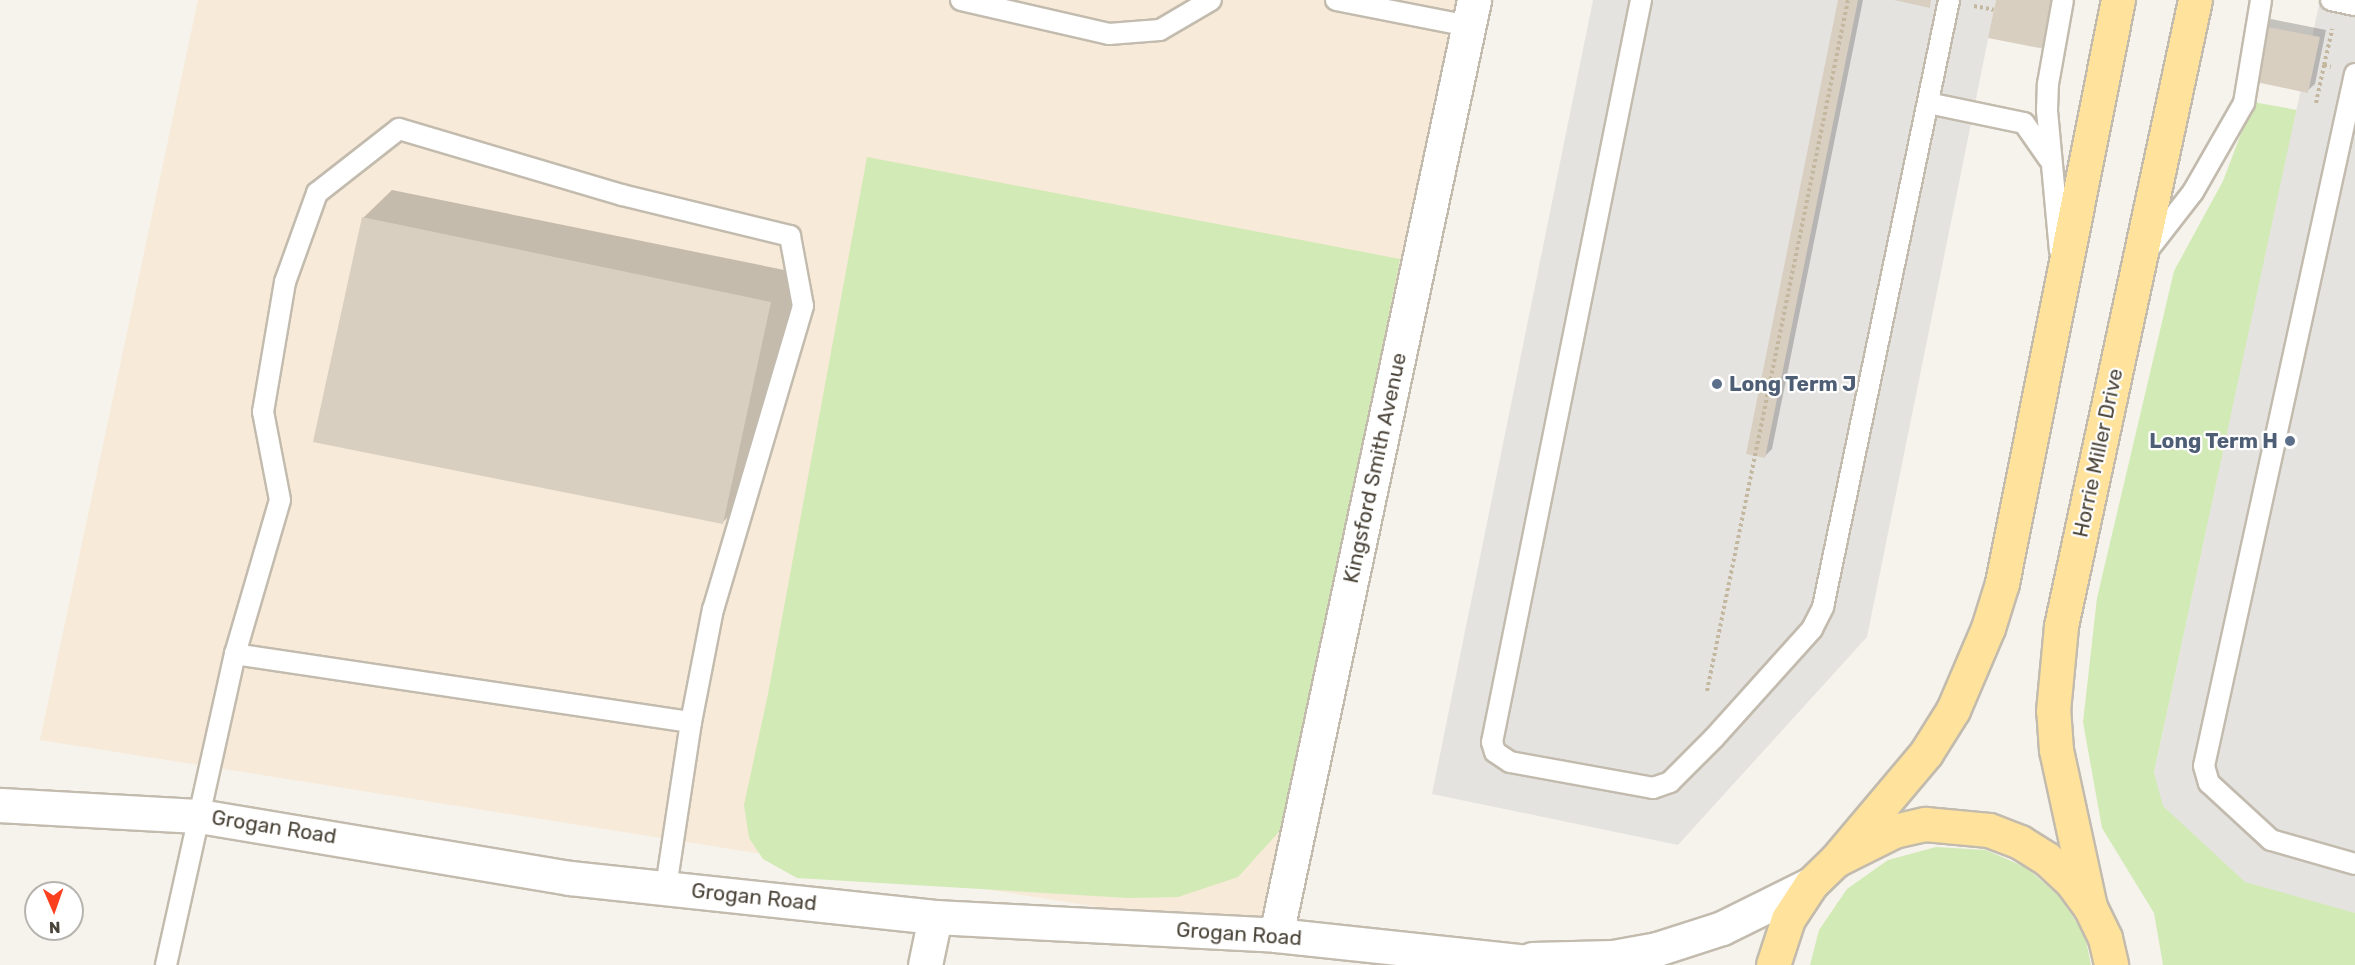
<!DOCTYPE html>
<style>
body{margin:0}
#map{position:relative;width:2355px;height:965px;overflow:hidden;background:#f6f3ec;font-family:Rubik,sans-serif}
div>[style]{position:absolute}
.commercial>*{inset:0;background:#f7ead8}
.green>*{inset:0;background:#d2eab5}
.parking>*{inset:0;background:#e5e3e0}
.shadow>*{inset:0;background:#0003}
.building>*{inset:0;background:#d8cfc1}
.path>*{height:4px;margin-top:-2px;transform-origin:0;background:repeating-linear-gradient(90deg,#c4b79f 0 3px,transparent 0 6px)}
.roads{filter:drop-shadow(2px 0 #c2bbae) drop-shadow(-2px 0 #c2bbae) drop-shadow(0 2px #c2bbae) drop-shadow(0 -2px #c2bbae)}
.service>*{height:20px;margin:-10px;padding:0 10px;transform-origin:10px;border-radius:10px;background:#fff}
.minor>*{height:33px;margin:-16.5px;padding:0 16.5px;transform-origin:16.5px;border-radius:16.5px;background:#fff}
.primary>*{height:33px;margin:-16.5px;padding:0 16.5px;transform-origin:16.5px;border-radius:16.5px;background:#ffe39c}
.dots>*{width:16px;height:16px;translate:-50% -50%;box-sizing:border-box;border:3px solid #fff;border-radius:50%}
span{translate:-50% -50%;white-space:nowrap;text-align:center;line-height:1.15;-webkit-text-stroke:4.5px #fff;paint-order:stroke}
.service-label{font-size:21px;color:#4e5e75;font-weight:700}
.left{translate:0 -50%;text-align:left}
.right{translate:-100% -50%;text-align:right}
.street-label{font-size:21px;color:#4b4439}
.north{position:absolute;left:24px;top:881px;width:60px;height:60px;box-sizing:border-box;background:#fff;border:2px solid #b7b4b0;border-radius:50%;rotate:178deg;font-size:16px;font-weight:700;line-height:24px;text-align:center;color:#4b4439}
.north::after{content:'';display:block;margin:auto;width:21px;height:27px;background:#fc3f1d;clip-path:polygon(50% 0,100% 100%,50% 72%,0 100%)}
</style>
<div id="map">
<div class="commercial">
<div style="clip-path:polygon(198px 0,1474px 0,1276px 935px,40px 740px)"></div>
</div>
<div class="green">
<div style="clip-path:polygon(2253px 102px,2297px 110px,2154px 773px,2355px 913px,2355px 965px,2163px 965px,2154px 913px,2102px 828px,2083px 722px,2097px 598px,2174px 271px,2223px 181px)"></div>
<div style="clip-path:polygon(867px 157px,1400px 259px,1286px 824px,1238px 877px,1178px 897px,1128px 898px,797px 878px,763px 859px,749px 838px,744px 805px,768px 694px)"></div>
<div style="clip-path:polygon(1936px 847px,1986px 850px,2027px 868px,2061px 898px,2085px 936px,2091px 965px,1810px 965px,1819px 930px,1847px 889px,1888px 860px)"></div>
</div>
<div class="parking">
<div style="clip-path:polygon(1593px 0,1996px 0,1867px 637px,1678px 845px,1432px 794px)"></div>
<div style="clip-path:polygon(2320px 0,2355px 0,2355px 913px,2245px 882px,2163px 806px,2154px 773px)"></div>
</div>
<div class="shadow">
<div style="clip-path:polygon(1840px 0,1863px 0,1772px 449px,1765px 456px)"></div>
<div style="clip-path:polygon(2271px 19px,2326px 30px,2315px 84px,2307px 91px,2263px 26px)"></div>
<div style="clip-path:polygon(392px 190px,799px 273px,751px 494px,723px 522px,363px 218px)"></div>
</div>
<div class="building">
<div style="clip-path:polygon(1838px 0,1858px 0,1765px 458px,1746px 454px)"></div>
<div style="clip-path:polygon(1894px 0,1931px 0,1930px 8px)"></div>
<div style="clip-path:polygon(1996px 0,2060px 0,2050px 50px,1988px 38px)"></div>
<div style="clip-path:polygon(2262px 26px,2320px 37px,2308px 93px,2251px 81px)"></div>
<div style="clip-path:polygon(362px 217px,771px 302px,723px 524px,313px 442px)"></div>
</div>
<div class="path">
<div style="left:1974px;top:6px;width:20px;rotate:11deg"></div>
<div style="left:2324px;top:65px;width:37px;rotate:-77deg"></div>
<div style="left:2316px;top:103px;width:39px;rotate:-78deg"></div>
<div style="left:2324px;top:65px;width:7px;rotate:16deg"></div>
<div style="left:1707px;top:691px;width:705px;rotate:-78.47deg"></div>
</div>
<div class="roads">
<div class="service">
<div style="left:961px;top:0;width:152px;rotate:12.9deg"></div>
<div style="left:1109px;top:34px;width:51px;rotate:-4.5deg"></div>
<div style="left:1160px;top:30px;width:59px;rotate:-30.5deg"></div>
<div style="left:1336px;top:0;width:135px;rotate:11.1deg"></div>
<div style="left:1641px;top:0;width:757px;rotate:101.35deg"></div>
<div style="left:1492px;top:742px;width:10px;rotate:73deg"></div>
<div style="left:1495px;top:752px;width:18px;rotate:34deg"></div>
<div style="left:1510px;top:762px;width:145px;rotate:10.3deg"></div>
<div style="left:1653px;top:788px;width:18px;rotate:-19deg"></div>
<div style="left:1670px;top:782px;width:62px;rotate:-45deg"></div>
<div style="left:1714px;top:738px;width:147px;rotate:-48deg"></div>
<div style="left:1812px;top:629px;width:25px;rotate:-63deg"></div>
<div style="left:1823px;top:607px;width:620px;rotate:-78.27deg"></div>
<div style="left:2331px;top:0;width:25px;rotate:12deg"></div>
<div style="left:2355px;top:74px;width:708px;rotate:102.31deg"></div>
<div style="left:2204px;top:766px;width:18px;rotate:74deg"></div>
<div style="left:2209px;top:783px;width:84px;rotate:42.6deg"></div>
<div style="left:2271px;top:840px;width:87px;rotate:15.9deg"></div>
<div style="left:1928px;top:103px;width:98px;rotate:11.8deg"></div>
<div style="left:2024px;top:123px;width:44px;rotate:55.2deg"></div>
<div style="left:2060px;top:251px;width:142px;rotate:-95.3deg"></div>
<div style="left:2047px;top:110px;width:26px;rotate:-88deg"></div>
<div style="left:2048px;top:84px;width:85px;rotate:-79.9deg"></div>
<div style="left:2147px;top:251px;width:75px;rotate:-52.1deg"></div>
<div style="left:2193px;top:192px;width:103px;rotate:-60.2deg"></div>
<div style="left:2244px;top:103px;width:104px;rotate:-80.6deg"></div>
<div style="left:235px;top:654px;width:461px;rotate:8.5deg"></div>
<div style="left:166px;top:965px;width:319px;rotate:-77.5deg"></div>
<div style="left:235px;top:654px;width:160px;rotate:-73.7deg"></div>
<div style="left:280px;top:500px;width:90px;rotate:-100.9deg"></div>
<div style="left:263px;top:412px;width:132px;rotate:-80.4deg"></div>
<div style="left:285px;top:282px;width:95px;rotate:-70.2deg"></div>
<div style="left:317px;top:193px;width:104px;rotate:-38deg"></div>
<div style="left:399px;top:129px;width:233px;rotate:16.5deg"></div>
<div style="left:622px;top:195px;width:173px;rotate:13.7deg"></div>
<div style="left:790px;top:236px;width:71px;rotate:79.5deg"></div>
<div style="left:803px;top:306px;width:316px;rotate:106.5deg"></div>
<div style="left:713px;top:609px;width:115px;rotate:101deg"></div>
<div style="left:691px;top:722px;width:168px;rotate:98.6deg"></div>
</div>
<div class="minor">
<div style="left:0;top:805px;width:199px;rotate:3.2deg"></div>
<div style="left:199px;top:816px;width:376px;rotate:9.5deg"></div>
<div style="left:570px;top:878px;width:367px;rotate:6.1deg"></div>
<div style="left:935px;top:917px;width:341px;rotate:3deg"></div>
<div style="left:1276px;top:935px;width:281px;rotate:6.1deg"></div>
<div style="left:1276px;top:935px;width:956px;rotate:-78.04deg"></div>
<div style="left:1532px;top:959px;width:81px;rotate:-1.4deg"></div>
<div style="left:1613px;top:957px;width:45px;rotate:-10.3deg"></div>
<div style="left:1657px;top:949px;width:68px;rotate:-17.9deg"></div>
<div style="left:1722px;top:928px;width:99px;rotate:-26.3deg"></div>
<div style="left:925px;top:965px;width:49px;rotate:-78.2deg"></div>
</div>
<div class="primary">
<div style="left:1836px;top:860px;width:140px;rotate:-49.9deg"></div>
<div style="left:1926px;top:753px;width:51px;rotate:-57.9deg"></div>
<div style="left:1953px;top:710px;width:89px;rotate:-66.9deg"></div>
<div style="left:1988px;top:628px;width:47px;rotate:-72.7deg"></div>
<div style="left:2002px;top:583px;width:594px;rotate:-78.75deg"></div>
<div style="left:2090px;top:907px;width:161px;rotate:-102.2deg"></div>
<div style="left:2056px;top:750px;width:39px;rotate:-94deg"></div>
<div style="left:2053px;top:711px;width:85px;rotate:-84.6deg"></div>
<div style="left:2061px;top:626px;width:640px;rotate:-77.92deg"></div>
<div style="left:1773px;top:965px;width:48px;rotate:-71.9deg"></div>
<div style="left:1788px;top:919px;width:42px;rotate:-56.7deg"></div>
<div style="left:1811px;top:884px;width:35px;rotate:-44deg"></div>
<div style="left:1836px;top:860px;width:65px;rotate:-26.6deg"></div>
<div style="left:1894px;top:831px;width:32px;rotate:-13deg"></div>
<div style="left:1925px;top:824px;width:64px;rotate:5.4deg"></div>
<div style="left:1989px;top:830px;width:33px;rotate:21deg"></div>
<div style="left:2020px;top:842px;width:32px;rotate:32deg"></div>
<div style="left:2047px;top:859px;width:33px;rotate:43deg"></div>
<div style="left:2071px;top:881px;width:32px;rotate:54deg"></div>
<div style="left:2090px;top:907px;width:34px;rotate:64deg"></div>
<div style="left:2105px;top:938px;width:28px;rotate:77deg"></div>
</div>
</div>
<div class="dots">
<div style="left:1717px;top:384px;background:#5c6f8a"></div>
<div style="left:2290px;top:441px;background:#5c6f8a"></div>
</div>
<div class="service-label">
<span class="left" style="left:1729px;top:384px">Long Term J</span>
<span class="right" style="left:2278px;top:441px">Long Term H</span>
</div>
<div class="street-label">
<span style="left:2098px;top:453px;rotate:-78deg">Horrie Miller Drive</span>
<span style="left:1375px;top:468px;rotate:-78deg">Kingsford Smith Avenue</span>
<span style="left:274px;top:827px;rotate:9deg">Grogan Road</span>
<span style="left:754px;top:897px;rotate:6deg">Grogan Road</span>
<span style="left:1239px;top:934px;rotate:4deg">Grogan Road</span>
</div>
<div class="north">N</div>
</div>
